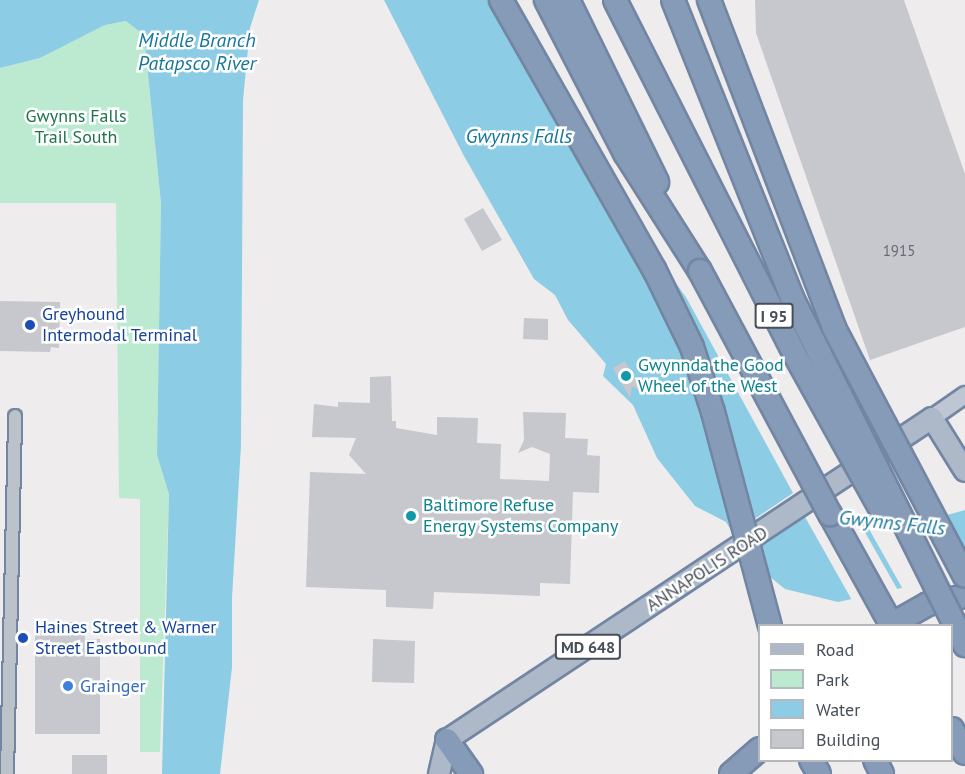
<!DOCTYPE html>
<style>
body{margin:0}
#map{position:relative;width:965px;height:774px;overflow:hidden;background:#eeecec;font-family:"PT Sans",sans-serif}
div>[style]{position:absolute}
.green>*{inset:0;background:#bcead1}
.water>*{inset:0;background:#8ccce4}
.pier>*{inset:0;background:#eeecec}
.building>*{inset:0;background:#c7c7ce}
.roads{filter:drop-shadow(2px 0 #7286a3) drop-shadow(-2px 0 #7286a3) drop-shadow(0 2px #7286a3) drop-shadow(0 -2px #7286a3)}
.street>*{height:12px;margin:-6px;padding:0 6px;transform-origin:6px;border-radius:6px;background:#bbc2ca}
.secondary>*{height:16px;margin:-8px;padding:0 8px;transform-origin:8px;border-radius:8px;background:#bdc6d2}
.primary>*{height:20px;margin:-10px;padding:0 10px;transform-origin:10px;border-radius:10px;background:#adb9c9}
.highway>*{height:22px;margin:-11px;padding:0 11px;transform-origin:11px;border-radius:11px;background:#869bb8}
.bridges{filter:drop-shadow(2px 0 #7286a3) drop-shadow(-2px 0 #7286a3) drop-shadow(0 2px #7286a3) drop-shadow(0 -2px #7286a3)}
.highway-bridge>*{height:22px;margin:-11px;padding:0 11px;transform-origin:11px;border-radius:11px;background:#869bb8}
.dots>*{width:16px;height:16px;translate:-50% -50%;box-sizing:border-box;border:3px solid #fff;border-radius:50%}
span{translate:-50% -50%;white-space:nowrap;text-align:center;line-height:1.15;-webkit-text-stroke:5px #fff;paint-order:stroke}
.number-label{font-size:15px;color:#666c75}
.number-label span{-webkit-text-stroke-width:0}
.shield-label span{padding:2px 4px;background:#fff;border:2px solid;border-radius:4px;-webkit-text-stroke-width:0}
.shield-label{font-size:16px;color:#464e57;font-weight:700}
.park-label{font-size:18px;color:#1d724d}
.transit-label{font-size:18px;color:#164399}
.left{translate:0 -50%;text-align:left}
.culture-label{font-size:18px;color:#0d838f}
.street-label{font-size:18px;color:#464e57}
.shop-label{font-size:18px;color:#366cbe}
.water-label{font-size:20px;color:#16769a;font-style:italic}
.legend{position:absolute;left:758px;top:624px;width:195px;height:138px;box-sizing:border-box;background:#fff;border:2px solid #b5b8bc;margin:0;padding:8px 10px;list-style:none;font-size:18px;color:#464e57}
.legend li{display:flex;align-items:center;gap:12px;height:30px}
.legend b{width:30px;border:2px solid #b5b8bc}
</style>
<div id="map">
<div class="green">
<div style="clip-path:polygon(126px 21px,144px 35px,161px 203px,157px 455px,169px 494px,160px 752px,140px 752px,140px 499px,119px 498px,116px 203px,0 203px,0 68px,40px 58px,105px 25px)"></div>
</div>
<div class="water">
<div style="clip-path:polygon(0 0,259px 0,250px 28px,243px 100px,241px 445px,232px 598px,232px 667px,220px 774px,162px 774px,169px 494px,157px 455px,161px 203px,144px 35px,126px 21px,105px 25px,40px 58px,0 68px)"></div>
<div style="clip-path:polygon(384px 0,508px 0,636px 228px,688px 300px,761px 417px,835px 507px,862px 517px,933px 519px,965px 510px,965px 574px,838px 602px,785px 589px,750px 561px,726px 522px,695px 506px,657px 458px,633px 405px,603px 376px,606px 364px,568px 320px,555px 295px,534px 279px,464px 156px)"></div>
</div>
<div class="pier">
<div style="clip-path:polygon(658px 265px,750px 522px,793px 493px,675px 277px,764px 415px,836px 504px,853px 511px,900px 594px,853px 602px,805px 517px,757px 549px,747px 563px,730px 536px,736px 531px,696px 386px,668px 316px)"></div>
<div style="clip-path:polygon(860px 513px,918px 516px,952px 580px,905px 593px)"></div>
</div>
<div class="building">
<div style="clip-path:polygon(755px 0,904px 0,965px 174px,965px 327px,870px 360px,756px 33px)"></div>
<div style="clip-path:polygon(483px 208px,502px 240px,482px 251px,464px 219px)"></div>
<div style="clip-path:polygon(0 301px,60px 302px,59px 348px,51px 347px,50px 352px,0 351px)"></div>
<div style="clip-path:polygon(524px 318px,548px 319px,548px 340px,523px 339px)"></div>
<div style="clip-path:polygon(625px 361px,643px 392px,632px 386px,630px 398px,613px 368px)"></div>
<div style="clip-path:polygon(391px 376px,392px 421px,396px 421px,396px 428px,437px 435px,437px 417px,478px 418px,477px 443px,501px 444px,500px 479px,549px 481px,550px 454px,532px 447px,518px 453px,524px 440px,523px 412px,566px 413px,565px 438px,588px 439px,587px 455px,600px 456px,599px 493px,573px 492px,570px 584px,540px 583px,540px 596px,434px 592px,433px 609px,386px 607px,386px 590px,306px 587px,310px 472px,366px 474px,349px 455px,356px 438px,312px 437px,314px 404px,338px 407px,338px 402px,370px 403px,370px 377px)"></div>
<div style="clip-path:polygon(46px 622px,85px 622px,85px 639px,100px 639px,100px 734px,35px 734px,35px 635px)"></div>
<div style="clip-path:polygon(373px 639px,415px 641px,414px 683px,372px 682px)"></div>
<div style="clip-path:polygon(72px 755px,107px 755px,107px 774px,72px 774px)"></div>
</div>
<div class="roads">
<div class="street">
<div style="left:7px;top:774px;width:358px;rotate:-88.7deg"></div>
</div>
<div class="secondary">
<div style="left:932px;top:418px;width:40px;rotate:-34.9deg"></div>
</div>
<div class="primary">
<div style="left:439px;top:774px;width:35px;rotate:-77deg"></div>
<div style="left:447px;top:740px;width:582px;rotate:-33.58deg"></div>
<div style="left:932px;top:418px;width:62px;rotate:58.1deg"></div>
</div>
<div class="highway">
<div style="left:546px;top:0;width:172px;rotate:62.7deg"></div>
<div style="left:625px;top:153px;width:140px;rotate:57.6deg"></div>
<div style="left:568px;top:0;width:203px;rotate:63.9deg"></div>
<div style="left:830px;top:514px;width:128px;rotate:61deg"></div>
<div style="left:889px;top:626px;width:45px;rotate:-29.4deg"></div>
<div style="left:928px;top:604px;width:38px;rotate:-12deg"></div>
<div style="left:952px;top:729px;width:27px;rotate:62deg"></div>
<div style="left:447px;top:740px;width:42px;rotate:54.8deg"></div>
<div style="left:811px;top:760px;width:16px;rotate:60deg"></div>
<div style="left:875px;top:760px;width:16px;rotate:63deg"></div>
<div style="left:731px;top:774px;width:38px;rotate:-41deg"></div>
</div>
</div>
<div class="bridges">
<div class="highway-bridge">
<div style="left:501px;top:0;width:309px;rotate:60.4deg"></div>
<div style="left:654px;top:269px;width:87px;rotate:64deg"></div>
<div style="left:692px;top:347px;width:68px;rotate:72.1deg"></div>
<div style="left:713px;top:412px;width:221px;rotate:75.1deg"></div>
<div style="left:615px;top:0;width:398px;rotate:63.1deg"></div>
<div style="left:795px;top:355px;width:183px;rotate:60.9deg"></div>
<div style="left:673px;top:0;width:321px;rotate:68.2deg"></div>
<div style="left:792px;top:298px;width:388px;rotate:63.5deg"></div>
<div style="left:709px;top:0;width:351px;rotate:69.1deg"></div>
<div style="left:834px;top:328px;width:280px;rotate:62.2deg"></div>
<div style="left:700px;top:271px;width:276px;rotate:61.9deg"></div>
</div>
</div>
<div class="dots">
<div style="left:30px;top:325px;background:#1a4fb4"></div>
<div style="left:626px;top:376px;background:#0f9aa8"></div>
<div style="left:411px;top:516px;background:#0f9aa8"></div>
<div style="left:23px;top:638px;background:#1a4fb4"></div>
<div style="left:68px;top:686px;background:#3f7fe0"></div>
</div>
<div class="number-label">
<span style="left:899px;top:251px">1915</span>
</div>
<div class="shield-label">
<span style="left:774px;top:316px">I 95</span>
<span style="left:588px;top:647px">MD 648</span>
</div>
<div class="park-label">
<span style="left:76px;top:127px">Gwynns Falls<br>Trail South</span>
</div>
<div class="transit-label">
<span class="left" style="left:42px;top:325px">Greyhound<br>Intermodal Terminal</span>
<span class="left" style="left:35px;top:638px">Haines Street &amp; Warner<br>Street Eastbound</span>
</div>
<div class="culture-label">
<span class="left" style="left:638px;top:376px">Gwynnda the Good<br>Wheel of the West</span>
<span class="left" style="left:423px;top:516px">Baltimore Refuse<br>Energy Systems Company</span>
</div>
<div class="street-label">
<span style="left:707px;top:569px;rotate:-33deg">ANNAPOLIS ROAD</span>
</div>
<div class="shop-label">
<span class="left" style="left:80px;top:686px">Grainger</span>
</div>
<div class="water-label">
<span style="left:197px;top:52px">Middle Branch<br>Patapsco River</span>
<span style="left:519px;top:136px">Gwynns Falls</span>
<span style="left:892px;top:523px;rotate:6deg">Gwynns Falls</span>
</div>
<ul class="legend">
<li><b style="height:8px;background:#adb9c9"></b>Road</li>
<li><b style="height:16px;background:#bcead1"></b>Park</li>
<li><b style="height:16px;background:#8ccce4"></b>Water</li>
<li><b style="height:16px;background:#c7c7ce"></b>Building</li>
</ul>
</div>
